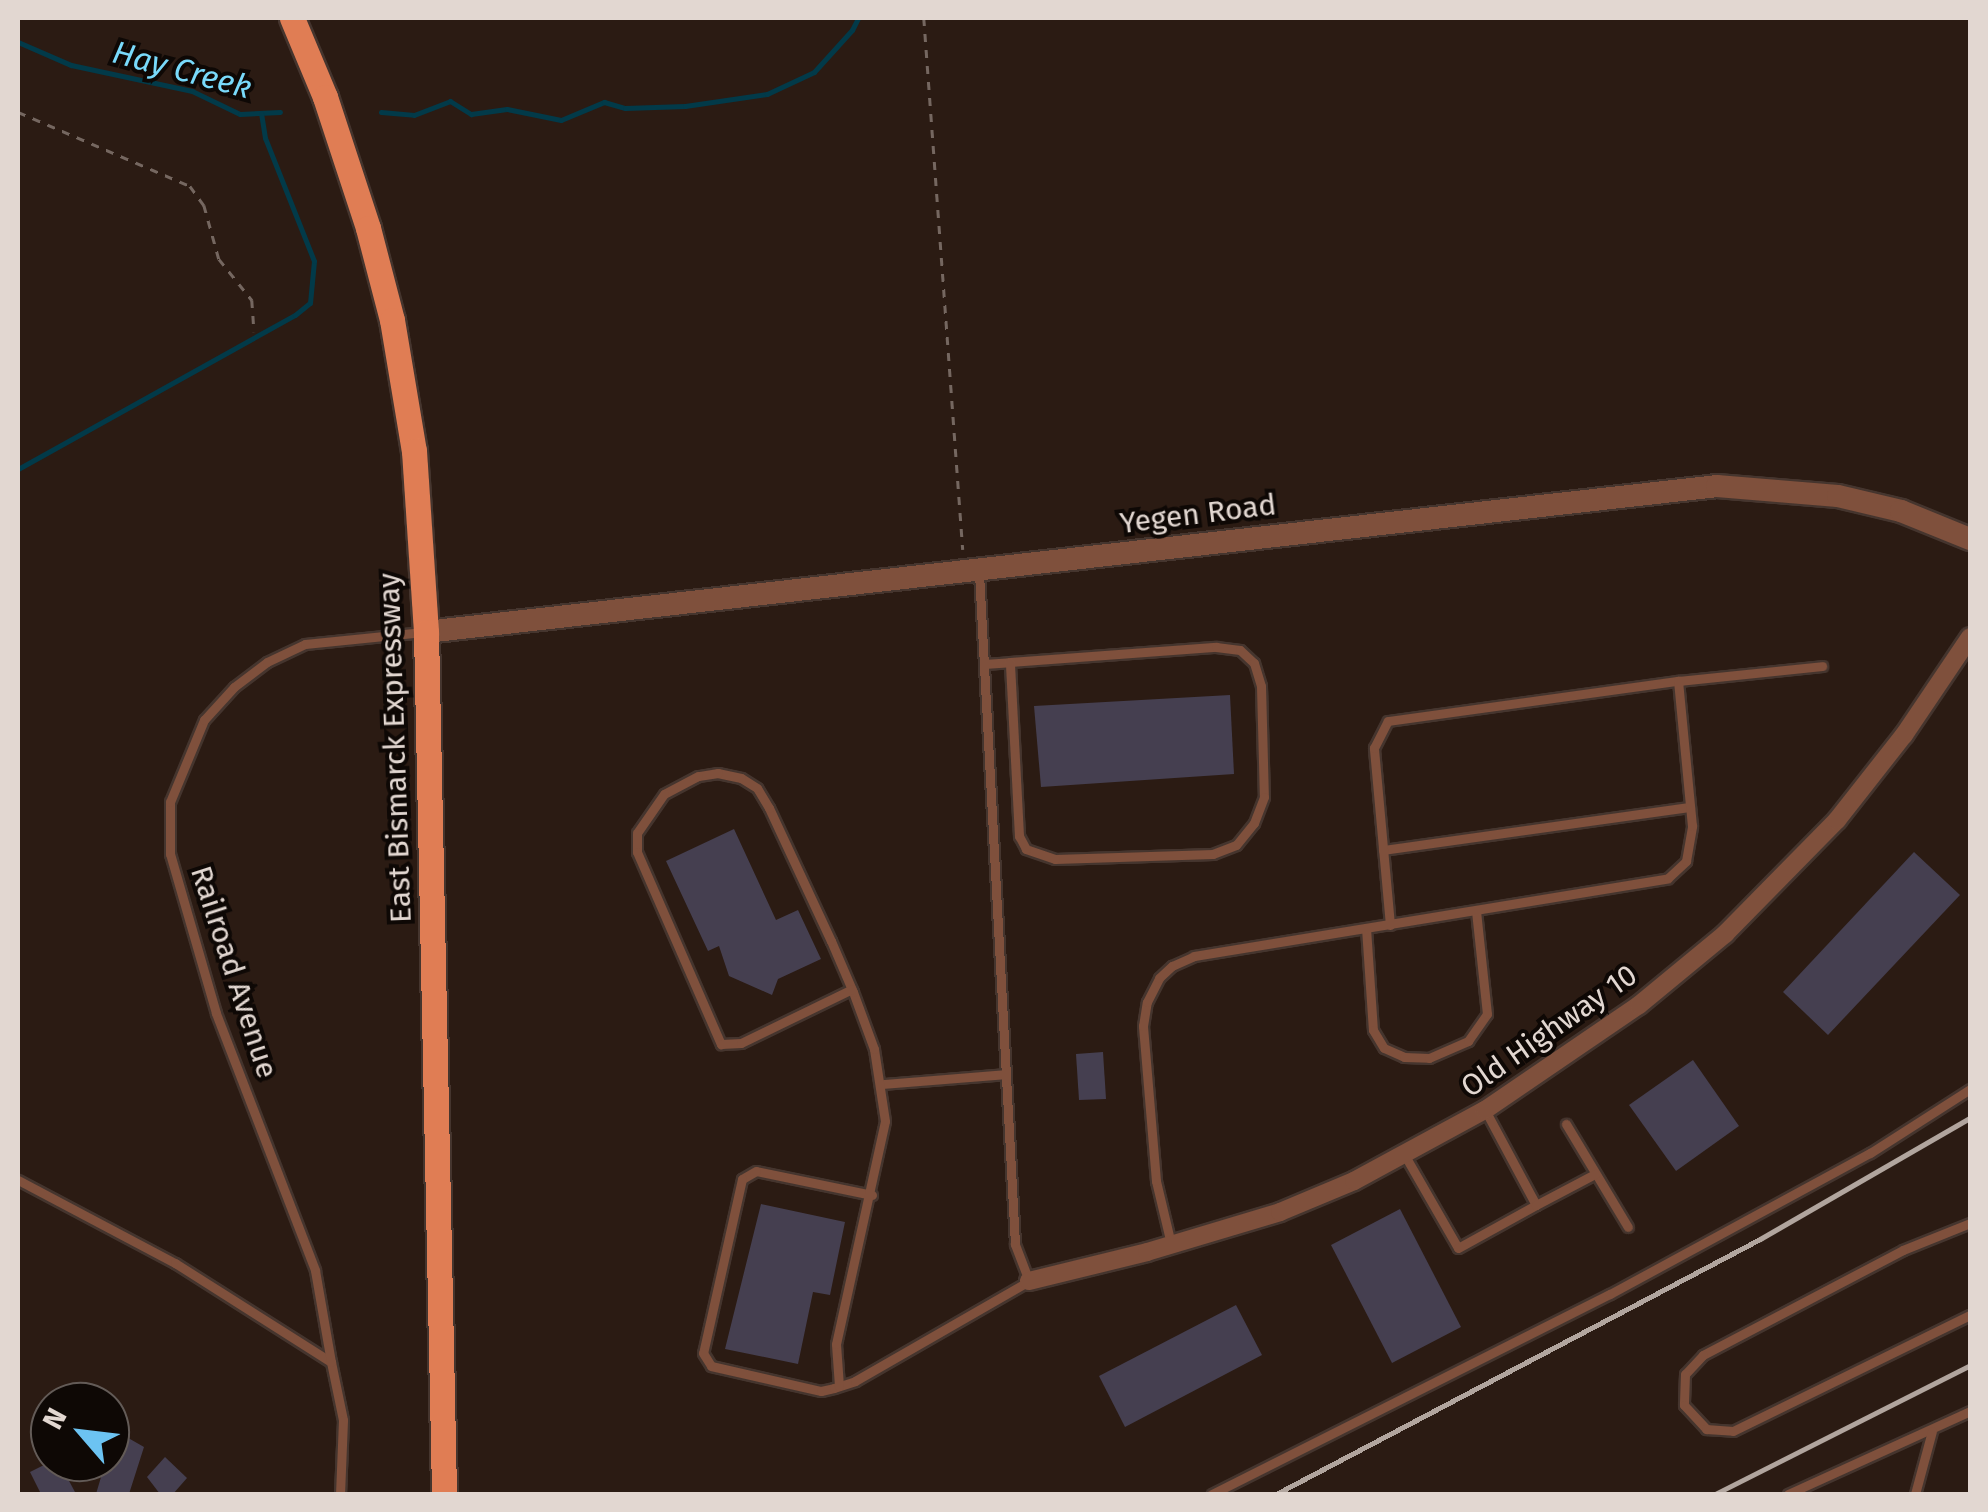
<!DOCTYPE html>
<style>
body{margin:0}
#map{position:relative;width:1988px;height:1512px;overflow:hidden;background:#2b1b13;font-family:"Fira Sans",sans-serif}
div>[style]{position:absolute}
.stream>*{height:5px;margin:-2.5px;padding:0 2.5px;transform-origin:2.5px;border-radius:2.5px;background:#023a49}
.building>*{inset:0;background:#453f50}
.path>*{height:2.5px;margin-top:-1.25px;transform-origin:0;background:repeating-linear-gradient(90deg,#756760 0 8px,transparent 0 16px)}
.roads{filter:drop-shadow(2px 0 #45352e) drop-shadow(-2px 0 #45352e) drop-shadow(0 2px #45352e) drop-shadow(0 -2px #45352e)}
.service>*{height:9px;margin:-4.5px;padding:0 4.5px;transform-origin:4.5px;border-radius:4.5px;background:#7f503c}
.minor>*{height:18px;margin:-9px;padding:0 9px;transform-origin:9px;border-radius:9px;background:#7f503c}
.tertiary>*{height:22px;margin:-11px;padding:0 11px;transform-origin:11px;border-radius:11px;background:#7f503c}
.primary>*{height:25px;margin:-12.5px;padding:0 12.5px;transform-origin:12.5px;border-radius:12.5px;background:#e07d54}
.rail>*{height:5px;margin:-2.5px;padding:0 2.5px;transform-origin:2.5px;border-radius:2.5px;background:#b1a59e}
span{translate:-50% -50%;white-space:nowrap;text-align:center;line-height:1.15;-webkit-text-stroke:8px #0e0805;paint-order:stroke}
.street-label{font-size:30px;color:#e2d7d1}
.water-label{font-size:32px;color:#79dafb;font-style:italic}
.frame{position:absolute;inset:0;border:20px solid #e2d7d1;pointer-events:none}
.north{position:absolute;left:30px;top:1382px;width:100px;height:100px;box-sizing:border-box;background:#0e0805;border:2px solid #635b57;border-radius:50%;rotate:298deg;font-size:28px;font-weight:700;line-height:40px;text-align:center;color:#e2d7d1}
.north::after{content:'';display:block;margin:auto;width:35px;height:45px;background:#6cc3f2;clip-path:polygon(50% 0,100% 100%,50% 72%,0 100%)}
</style>
<div id="map">
<div class="stream">
<div style="left:18px;top:42px;width:58px;rotate:23.5deg"></div>
<div style="left:71px;top:65px;width:124px;rotate:12.1deg"></div>
<div style="left:192px;top:91px;width:53px;rotate:25.6deg"></div>
<div style="left:240px;top:114px;width:40px;rotate:-2.9deg"></div>
<div style="left:381px;top:112px;width:33px;rotate:5deg"></div>
<div style="left:414px;top:115px;width:39px;rotate:-21deg"></div>
<div style="left:450px;top:101px;width:25px;rotate:32deg"></div>
<div style="left:471px;top:114px;width:36px;rotate:-8deg"></div>
<div style="left:507px;top:109px;width:55px;rotate:11.5deg"></div>
<div style="left:561px;top:120px;width:47px;rotate:-22.7deg"></div>
<div style="left:604px;top:102px;width:22px;rotate:16deg"></div>
<div style="left:625px;top:108px;width:60px;rotate:-1.9deg"></div>
<div style="left:685px;top:106px;width:83px;rotate:-8.3deg"></div>
<div style="left:767px;top:94px;width:52px;rotate:-25.1deg"></div>
<div style="left:814px;top:72px;width:57px;rotate:-47.9deg"></div>
<div style="left:852px;top:30px;width:13px;rotate:-63deg"></div>
<div style="left:18px;top:469px;width:317px;rotate:-29.1deg"></div>
<div style="left:295px;top:315px;width:19px;rotate:-39deg"></div>
<div style="left:310px;top:303px;width:42px;rotate:-84.6deg"></div>
<div style="left:314px;top:261px;width:132px;rotate:-111.7deg"></div>
<div style="left:265px;top:138px;width:25px;rotate:-99deg"></div>
</div>
<div class="building">
<div style="clip-path:polygon(1230px 695px,1234px 774px,1041px 787px,1034px 706px)"></div>
<div style="clip-path:polygon(734px 829px,776px 920px,798px 910px,821px 959px,778px 979px,772px 995px,729px 976px,719px 946px,708px 951px,666px 861px)"></div>
<div style="clip-path:polygon(1914px 852px,1960px 895px,1828px 1035px,1783px 992px)"></div>
<div style="clip-path:polygon(1103px 1052px,1106px 1099px,1079px 1100px,1076px 1054px)"></div>
<div style="clip-path:polygon(1693px 1060px,1739px 1126px,1676px 1171px,1629px 1105px)"></div>
<div style="clip-path:polygon(761px 1204px,845px 1222px,830px 1295px,813px 1292px,798px 1364px,725px 1349px)"></div>
<div style="clip-path:polygon(1400px 1209px,1461px 1327px,1392px 1363px,1331px 1245px)"></div>
<div style="clip-path:polygon(1236px 1305px,1262px 1355px,1125px 1427px,1099px 1376px)"></div>
<div style="clip-path:polygon(123px 1435px,144px 1447px,129px 1494px,96px 1494px,104px 1467px,91px 1462px,110px 1462px,115px 1438px)"></div>
<div style="clip-path:polygon(165px 1457px,187px 1478px,173px 1494px,160px 1494px,147px 1477px)"></div>
<div style="clip-path:polygon(50px 1462px,59px 1462px,76px 1494px,41px 1494px,30px 1472px)"></div>
</div>
<div class="path">
<div style="left:924px;top:18px;width:533px;rotate:85.81deg"></div>
<div style="left:18px;top:112px;width:187px;rotate:23.3deg"></div>
<div style="left:190px;top:186px;width:24px;rotate:54deg"></div>
<div style="left:204px;top:205px;width:56px;rotate:74.5deg"></div>
<div style="left:219px;top:259px;width:53px;rotate:51.2deg"></div>
<div style="left:252px;top:300px;width:32px;rotate:86deg"></div>
</div>
<div class="roads">
<div class="service">
<div style="left:984px;top:664px;width:26px;rotate:-4deg"></div>
<div style="left:1010px;top:662px;width:207px;rotate:-4.2deg"></div>
<div style="left:1216px;top:647px;width:24px;rotate:7deg"></div>
<div style="left:1240px;top:650px;width:19px;rotate:43deg"></div>
<div style="left:1254px;top:663px;width:24px;rotate:73deg"></div>
<div style="left:1261px;top:686px;width:111px;rotate:88.5deg"></div>
<div style="left:1264px;top:797px;width:28px;rotate:111deg"></div>
<div style="left:1254px;top:823px;width:28px;rotate:129deg"></div>
<div style="left:1236px;top:845px;width:25px;rotate:159deg"></div>
<div style="left:1213px;top:854px;width:158px;rotate:178.2deg"></div>
<div style="left:1055px;top:859px;width:31px;rotate:-161deg"></div>
<div style="left:1026px;top:849px;width:15px;rotate:-118deg"></div>
<div style="left:1019px;top:836px;width:174px;rotate:-93deg"></div>
<div style="left:1383px;top:850px;width:310px;rotate:-8deg"></div>
<div style="left:1390px;top:925px;width:178px;rotate:-95.2deg"></div>
<div style="left:1374px;top:748px;width:30px;rotate:-63deg"></div>
<div style="left:1388px;top:721px;width:293px;rotate:-7.9deg"></div>
<div style="left:1366px;top:928px;width:102px;rotate:86.1deg"></div>
<div style="left:1373px;top:1030px;width:21px;rotate:59deg"></div>
<div style="left:1384px;top:1048px;width:22px;rotate:24deg"></div>
<div style="left:1404px;top:1057px;width:25px;rotate:2deg"></div>
<div style="left:1429px;top:1058px;width:43px;rotate:-23.6deg"></div>
<div style="left:1468px;top:1041px;width:33px;rotate:-55deg"></div>
<div style="left:1487px;top:1014px;width:104px;rotate:-96.1deg"></div>
<div style="left:883px;top:1084px;width:123px;rotate:-4.6deg"></div>
<div style="left:1566px;top:1124px;width:120px;rotate:59deg"></div>
<div style="left:1404px;top:1154px;width:108px;rotate:60.1deg"></div>
<div style="left:1458px;top:1248px;width:89px;rotate:-28.9deg"></div>
<div style="left:1536px;top:1205px;width:108px;rotate:-118.2deg"></div>
<div style="left:18px;top:1180px;width:178px;rotate:27.9deg"></div>
<div style="left:175px;top:1263px;width:185px;rotate:32.4deg"></div>
<div style="left:331px;top:1362px;width:59px;rotate:78.3deg"></div>
<div style="left:343px;top:1420px;width:74px;rotate:92.3deg"></div>
<div style="left:872px;top:1195px;width:118px;rotate:-168.3deg"></div>
<div style="left:756px;top:1171px;width:16px;rotate:150deg"></div>
<div style="left:742px;top:1179px;width:178px;rotate:102.6deg"></div>
<div style="left:703px;top:1353px;width:15px;rotate:58deg"></div>
<div style="left:711px;top:1366px;width:113px;rotate:12.8deg"></div>
<div style="left:821px;top:1391px;width:13px;rotate:-13deg"></div>
<div style="left:834px;top:1388px;width:22px;rotate:-18deg"></div>
<div style="left:855px;top:1381px;width:201px;rotate:-29.9deg"></div>
<div style="left:1029px;top:1281px;width:40px;rotate:-111deg"></div>
<div style="left:1015px;top:1244px;width:673px;rotate:-93.07deg"></div>
<div style="left:1536px;top:1205px;width:67px;rotate:-27.7deg"></div>
<div style="left:1970px;top:1223px;width:72px;rotate:158.1deg"></div>
<div style="left:1903px;top:1250px;width:226px;rotate:152.3deg"></div>
<div style="left:1703px;top:1355px;width:26px;rotate:133deg"></div>
<div style="left:1685px;top:1374px;width:31px;rotate:92deg"></div>
<div style="left:1684px;top:1405px;width:33px;rotate:47deg"></div>
<div style="left:1706px;top:1429px;width:27px;rotate:4deg"></div>
<div style="left:1733px;top:1431px;width:264px;rotate:-26.1deg"></div>
<div style="left:1171px;top:1244px;width:65px;rotate:-103.4deg"></div>
<div style="left:1156px;top:1181px;width:156px;rotate:-94.8deg"></div>
<div style="left:1143px;top:1026px;width:24px;rotate:-81deg"></div>
<div style="left:1147px;top:1002px;width:27px;rotate:-63deg"></div>
<div style="left:1159px;top:978px;width:18px;rotate:-43deg"></div>
<div style="left:1172px;top:966px;width:24px;rotate:-24deg"></div>
<div style="left:1194px;top:956px;width:480px;rotate:-9.3deg"></div>
<div style="left:1668px;top:878px;width:25px;rotate:-43deg"></div>
<div style="left:1686px;top:861px;width:36px;rotate:-80deg"></div>
<div style="left:1692px;top:826px;width:146px;rotate:-95.5deg"></div>
<div style="left:1678px;top:681px;width:145px;rotate:-5.9deg"></div>
<div style="left:331px;top:1362px;width:93px;rotate:-99.9deg"></div>
<div style="left:315px;top:1270px;width:275px;rotate:-111.1deg"></div>
<div style="left:216px;top:1013px;width:166px;rotate:-106.1deg"></div>
<div style="left:170px;top:854px;width:52px;rotate:-90deg"></div>
<div style="left:170px;top:802px;width:89px;rotate:-67.5deg"></div>
<div style="left:204px;top:720px;width:45px;rotate:-47.7deg"></div>
<div style="left:234px;top:687px;width:41px;rotate:-37.1deg"></div>
<div style="left:267px;top:662px;width:42px;rotate:-25.3deg"></div>
<div style="left:305px;top:644px;width:119px;rotate:-5.8deg"></div>
<div style="left:839px;top:1386px;width:42px;rotate:-94.1deg"></div>
<div style="left:836px;top:1344px;width:228px;rotate:-77.6deg"></div>
<div style="left:885px;top:1121px;width:73px;rotate:-98.7deg"></div>
<div style="left:874px;top:1049px;width:61px;rotate:-110.2deg"></div>
<div style="left:853px;top:992px;width:56px;rotate:-113.3deg"></div>
<div style="left:831px;top:941px;width:147px;rotate:-115deg"></div>
<div style="left:769px;top:808px;width:23px;rotate:-121deg"></div>
<div style="left:757px;top:788px;width:19px;rotate:-148deg"></div>
<div style="left:741px;top:778px;width:24px;rotate:-168deg"></div>
<div style="left:718px;top:773px;width:20px;rotate:171deg"></div>
<div style="left:698px;top:776px;width:38px;rotate:152deg"></div>
<div style="left:664px;top:794px;width:47px;rotate:124.7deg"></div>
<div style="left:637px;top:833px;width:19px;rotate:90deg"></div>
<div style="left:637px;top:852px;width:210px;rotate:66.4deg"></div>
<div style="left:721px;top:1044px;width:20px;rotate:-3deg"></div>
<div style="left:741px;top:1043px;width:123px;rotate:-25.9deg"></div>
<div style="left:1212px;top:1494px;width:445px;rotate:-26.7deg"></div>
<div style="left:1610px;top:1294px;width:296px;rotate:-28.5deg"></div>
<div style="left:1870px;top:1153px;width:119px;rotate:-32.6deg"></div>
<div style="left:1788px;top:1494px;width:200px;rotate:-24.5deg"></div>
<div style="left:1915px;top:1494px;width:65px;rotate:-74.9deg"></div>
</div>
<div class="minor">
<div style="left:1029px;top:1281px;width:122px;rotate:-13.8deg"></div>
<div style="left:1147px;top:1252px;width:139px;rotate:-16.7deg"></div>
<div style="left:1280px;top:1212px;width:80px;rotate:-22.7deg"></div>
<div style="left:1354px;top:1181px;width:149px;rotate:-28.5deg"></div>
<div style="left:1485px;top:1110px;width:186px;rotate:-34.3deg"></div>
<div style="left:1639px;top:1005px;width:112px;rotate:-39.5deg"></div>
<div style="left:1725px;top:934px;width:160px;rotate:-45.5deg"></div>
<div style="left:1837px;top:820px;width:108px;rotate:-51.8deg"></div>
<div style="left:1904px;top:735px;width:118px;rotate:-56deg"></div>
</div>
<div class="tertiary">
<div style="left:426px;top:632px;width:1299px;rotate:-6.45deg"></div>
<div style="left:1717px;top:486px;width:121px;rotate:4.7deg"></div>
<div style="left:1838px;top:496px;width:65px;rotate:13.4deg"></div>
<div style="left:1901px;top:511px;width:74px;rotate:22.1deg"></div>
</div>
<div class="primary">
<div style="left:292px;top:18px;width:86px;rotate:67.3deg"></div>
<div style="left:325px;top:97px;width:138px;rotate:71.8deg"></div>
<div style="left:368px;top:228px;width:95px;rotate:75.4deg"></div>
<div style="left:392px;top:320px;width:133px;rotate:80.5deg"></div>
<div style="left:414px;top:451px;width:181px;rotate:86.2deg"></div>
<div style="left:426px;top:632px;width:862px;rotate:88.8deg"></div>
</div>
</div>
<div class="rail">
<div style="left:1276px;top:1494px;width:547px;rotate:-27.78deg"></div>
<div style="left:1760px;top:1239px;width:242px;rotate:-30deg"></div>
<div style="left:1715px;top:1494px;width:286px;rotate:-26.8deg"></div>
</div>
<div class="street-label">
<span style="left:1198px;top:514px;rotate:-7deg">Yegen Road</span>
<span style="left:395px;top:748px;rotate:-92deg">East Bismarck Expressway</span>
<span style="left:234px;top:972px;rotate:72deg">Railroad Avenue</span>
<span style="left:1549px;top:1031px;rotate:-35deg">Old Highway 10</span>
</div>
<div class="water-label">
<span style="left:182px;top:70px;rotate:15deg">Hay Creek</span>
</div>
<div class="frame"></div>
<div class="north">N</div>
</div>
